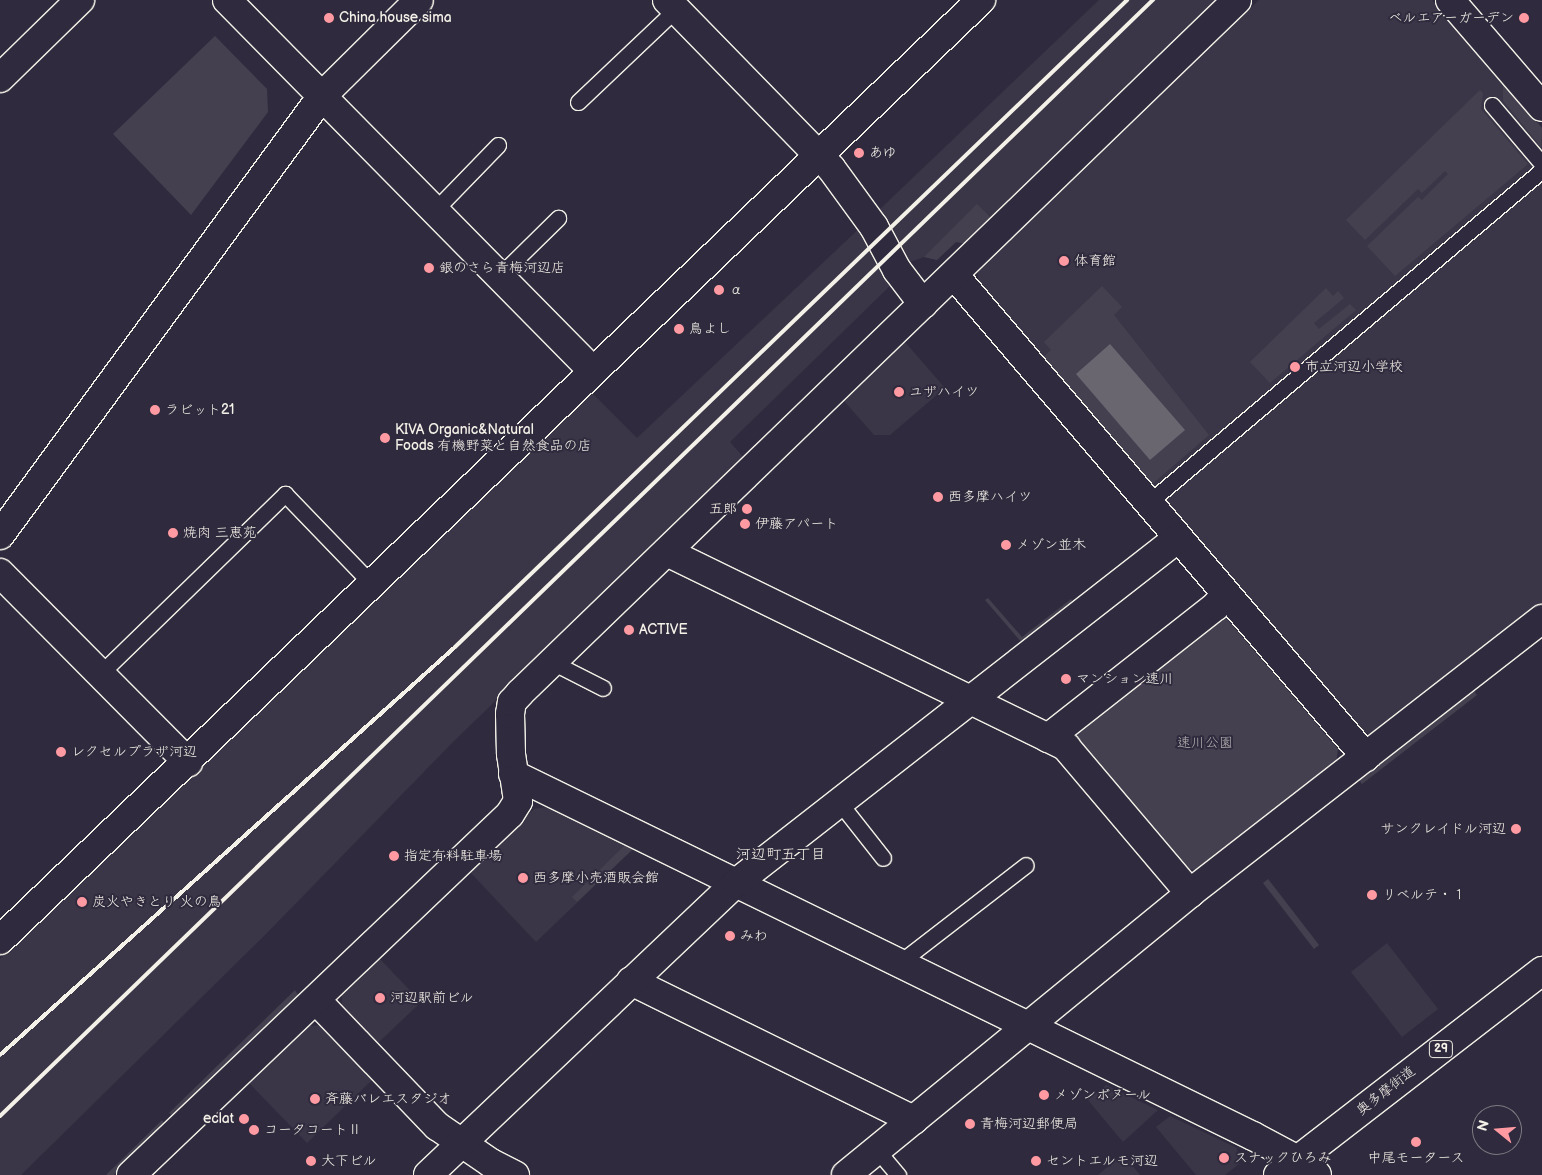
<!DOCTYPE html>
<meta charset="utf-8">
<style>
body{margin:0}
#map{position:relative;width:1542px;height:1175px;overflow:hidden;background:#2f2a3d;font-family:"Balsamiq Sans","Klee One",sans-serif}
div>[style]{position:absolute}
.built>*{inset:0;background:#3b3647}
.green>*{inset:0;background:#454050}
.water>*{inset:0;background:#6a6670}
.roads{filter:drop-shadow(1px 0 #f4f1e8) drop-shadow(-1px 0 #f4f1e8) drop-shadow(0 1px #f4f1e8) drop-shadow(0 -1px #f4f1e8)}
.lane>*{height:15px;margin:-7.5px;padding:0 7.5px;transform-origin:7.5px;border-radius:7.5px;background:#2f2a3d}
.street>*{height:28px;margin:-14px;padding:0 14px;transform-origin:14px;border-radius:14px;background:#2f2a3d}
.primary>*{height:28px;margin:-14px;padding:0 14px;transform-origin:14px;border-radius:14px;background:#2f2a3d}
.rail>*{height:4px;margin:-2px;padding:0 2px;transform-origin:2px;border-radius:2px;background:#f4f1e8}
.dots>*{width:14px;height:14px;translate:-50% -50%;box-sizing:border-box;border:2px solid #2f2a3d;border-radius:50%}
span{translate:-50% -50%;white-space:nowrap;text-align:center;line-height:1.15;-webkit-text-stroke:4px #2f2a3d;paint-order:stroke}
.shield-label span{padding:1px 4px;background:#2f2a3d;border:1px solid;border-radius:4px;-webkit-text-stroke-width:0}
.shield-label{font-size:12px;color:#f4f1e8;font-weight:700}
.poi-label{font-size:14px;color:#f4f1e8}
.left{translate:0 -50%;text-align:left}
.right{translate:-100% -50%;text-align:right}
.park-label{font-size:14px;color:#b7b3b3}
.street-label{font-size:14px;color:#f4f1e8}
.neighbourhood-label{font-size:15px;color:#f4f1e8}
.north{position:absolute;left:1472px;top:1105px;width:50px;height:50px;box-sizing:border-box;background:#2f2a3d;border:1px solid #7e7a81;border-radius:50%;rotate:287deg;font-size:14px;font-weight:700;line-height:20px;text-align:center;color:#f4f1e8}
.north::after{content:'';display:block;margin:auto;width:18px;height:22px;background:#ff9aa2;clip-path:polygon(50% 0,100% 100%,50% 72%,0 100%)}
</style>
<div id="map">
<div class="built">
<div style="clip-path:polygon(1099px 0,1219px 0,968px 244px,956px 242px,937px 260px,924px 257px,907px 263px,876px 213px)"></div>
<div style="clip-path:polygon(1259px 0,1432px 0,1542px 128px,1542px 603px,1374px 734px,1359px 732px,978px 286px,978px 272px)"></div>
<div style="clip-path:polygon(863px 225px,895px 281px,730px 442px,745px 459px,452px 743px,266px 934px,21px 1175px,0 1175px,0 959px,592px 393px,637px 438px)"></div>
<div style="clip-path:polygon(905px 342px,945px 388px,890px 435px,874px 435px,844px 401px)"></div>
<div style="clip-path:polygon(547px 807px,633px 849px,536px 942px,469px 871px,534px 809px)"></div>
<div style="clip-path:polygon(1387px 943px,1438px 1009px,1402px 1037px,1351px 972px)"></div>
<div style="clip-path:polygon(379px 958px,421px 1002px,377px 1044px,342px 1008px,342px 993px)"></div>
<div style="clip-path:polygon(322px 1025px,373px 1079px,307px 1143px,249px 1083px,309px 1026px)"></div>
<div style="clip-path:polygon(1106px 1085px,1158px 1110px,1123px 1142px,1088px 1100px)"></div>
<div style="clip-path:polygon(1170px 1116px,1237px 1148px,1239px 1164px,1225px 1175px,1196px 1175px,1156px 1127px)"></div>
<div style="clip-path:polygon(1123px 1154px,1140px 1175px,1098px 1175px)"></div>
</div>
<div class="green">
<div style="clip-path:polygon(215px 36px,267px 89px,268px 112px,191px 215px,113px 134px)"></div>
<div style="clip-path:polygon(1503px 82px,1542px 128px,1541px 147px,1503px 101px)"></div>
<div style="clip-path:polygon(1480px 90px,1483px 93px,1481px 109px,1528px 164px,1395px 276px,1367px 246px,1418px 197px,1422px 200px,1448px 174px,1445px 171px,1422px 193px,1418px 189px,1365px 240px,1346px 220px)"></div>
<div style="clip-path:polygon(977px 204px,993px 220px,968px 244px,956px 242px,937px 260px,924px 257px)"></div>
<div style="clip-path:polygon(1102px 286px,1122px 307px,1114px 315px,1209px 435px,1150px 486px,1041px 359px,1051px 350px,1044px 342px)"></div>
<div style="clip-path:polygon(1326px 288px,1333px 296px,1338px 291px,1344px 298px,1314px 323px,1319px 329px,1350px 304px,1356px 310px,1270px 383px,1250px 362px)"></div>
<div style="clip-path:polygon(988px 598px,1022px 637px,1071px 599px,1075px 604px,1023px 644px,985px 600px)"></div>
<div style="clip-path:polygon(1212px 618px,1227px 619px,1338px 749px,1336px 763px,1199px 870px,1185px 869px,1078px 738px,1076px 723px)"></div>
<div style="clip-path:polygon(1474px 691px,1477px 695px,1362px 784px,1359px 780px)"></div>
<div style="clip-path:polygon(625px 845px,633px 849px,577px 902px,572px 897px)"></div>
<div style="clip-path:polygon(1268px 879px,1319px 945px,1314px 949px,1263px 883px)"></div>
<div style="clip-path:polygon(295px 990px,299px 997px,174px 1117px,169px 1113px)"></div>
<div style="clip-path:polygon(162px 1120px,165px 1125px,114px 1175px,106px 1175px)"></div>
</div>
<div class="water">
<div style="clip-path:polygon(1110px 344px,1185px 430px,1150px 460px,1076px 374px)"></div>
</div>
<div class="roads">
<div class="lane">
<div style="left:578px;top:102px;width:135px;rotate:-43.5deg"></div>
<div style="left:1492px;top:105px;width:77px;rotate:49.7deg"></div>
<div style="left:434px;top:211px;width:92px;rotate:-45.9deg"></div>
<div style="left:499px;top:276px;width:83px;rotate:-44.5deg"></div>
<div style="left:1148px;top:503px;width:516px;rotate:-40.2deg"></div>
<div style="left:552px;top:662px;width:57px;rotate:27deg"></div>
<div style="left:101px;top:673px;width:257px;rotate:-44.2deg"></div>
<div style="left:285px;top:494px;width:125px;rotate:46deg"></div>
<div style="left:839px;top:802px;width:71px;rotate:51.8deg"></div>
<div style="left:899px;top:963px;width:160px;rotate:-37.7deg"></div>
<div style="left:877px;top:1150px;width:33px;rotate:50deg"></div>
</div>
<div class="street">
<div style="left:227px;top:0;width:521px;rotate:45.39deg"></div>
<div style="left:667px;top:0;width:235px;rotate:45.7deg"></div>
<div style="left:831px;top:168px;width:73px;rotate:53.9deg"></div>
<div style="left:874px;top:227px;width:49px;rotate:61.9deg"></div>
<div style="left:897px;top:270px;width:43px;rotate:52.6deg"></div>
<div style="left:1450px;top:0;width:141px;rotate:49.3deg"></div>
<div style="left:0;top:78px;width:112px;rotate:-44.3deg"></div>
<div style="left:954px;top:275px;width:634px;rotate:49.48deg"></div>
<div style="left:0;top:535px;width:544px;rotate:-53.74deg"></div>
<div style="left:322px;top:96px;width:136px;rotate:-44.7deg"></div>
<div style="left:667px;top:552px;width:444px;rotate:26deg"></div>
<div style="left:1066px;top:747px;width:192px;rotate:49.7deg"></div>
<div style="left:0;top:573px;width:267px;rotate:45.2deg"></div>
<div style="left:1048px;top:738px;width:214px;rotate:-38.2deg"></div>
<div style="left:1216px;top:606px;width:15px;rotate:-53deg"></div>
<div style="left:513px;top:774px;width:824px;rotate:26.07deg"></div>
<div style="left:1253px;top:1136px;width:51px;rotate:28.1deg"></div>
<div style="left:1298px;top:1160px;width:24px;rotate:38deg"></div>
<div style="left:0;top:940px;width:1359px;rotate:-43.78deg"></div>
<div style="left:631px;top:981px;width:315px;rotate:26.2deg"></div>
<div style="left:316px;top:1000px;width:175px;rotate:46.2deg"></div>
<div style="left:437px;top:1126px;width:65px;rotate:34.4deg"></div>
<div style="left:491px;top:1163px;width:27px;rotate:27deg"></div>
<div style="left:131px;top:1175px;width:523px;rotate:-43.61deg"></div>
<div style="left:510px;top:814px;width:15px;rotate:-58deg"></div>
<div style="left:518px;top:801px;width:48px;rotate:-98.5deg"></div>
<div style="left:511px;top:754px;width:40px;rotate:-91.4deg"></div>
<div style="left:510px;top:714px;width:12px;rotate:-81deg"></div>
<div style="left:512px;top:702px;width:12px;rotate:-48deg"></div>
<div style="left:520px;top:693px;width:997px;rotate:-44.02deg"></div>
<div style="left:428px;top:1175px;width:424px;rotate:-43.5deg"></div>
<div style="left:736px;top:883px;width:561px;rotate:-37.97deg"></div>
<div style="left:846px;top:1175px;width:445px;rotate:-39.3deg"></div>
<div style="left:1190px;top:893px;width:446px;rotate:-37.9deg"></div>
</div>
<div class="primary">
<div style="left:1278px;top:1175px;width:334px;rotate:-37.7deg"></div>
</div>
</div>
<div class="rail">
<div style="left:0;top:1055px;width:611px;rotate:-41.88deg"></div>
<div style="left:455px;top:647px;width:933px;rotate:-43.91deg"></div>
<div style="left:0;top:1116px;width:1605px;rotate:-44.07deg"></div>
</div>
<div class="dots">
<div style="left:329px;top:18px;background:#ff9aa2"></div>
<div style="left:1524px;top:18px;background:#ff9aa2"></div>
<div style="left:859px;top:153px;background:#ff9aa2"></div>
<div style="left:1064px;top:261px;background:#ff9aa2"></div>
<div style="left:429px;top:268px;background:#ff9aa2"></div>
<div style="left:719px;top:290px;background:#ff9aa2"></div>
<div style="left:679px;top:329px;background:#ff9aa2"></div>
<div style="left:1295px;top:367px;background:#ff9aa2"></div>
<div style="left:899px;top:392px;background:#ff9aa2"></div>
<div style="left:155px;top:410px;background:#ff9aa2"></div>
<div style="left:385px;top:438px;background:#ff9aa2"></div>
<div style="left:938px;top:497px;background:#ff9aa2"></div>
<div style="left:747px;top:509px;background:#ff9aa2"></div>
<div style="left:745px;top:524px;background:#ff9aa2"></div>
<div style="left:173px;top:533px;background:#ff9aa2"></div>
<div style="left:1006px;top:545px;background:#ff9aa2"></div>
<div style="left:629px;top:630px;background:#ff9aa2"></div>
<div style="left:1066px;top:679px;background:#ff9aa2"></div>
<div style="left:61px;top:752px;background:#ff9aa2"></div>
<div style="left:1516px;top:829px;background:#ff9aa2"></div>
<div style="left:394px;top:856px;background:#ff9aa2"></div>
<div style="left:523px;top:878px;background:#ff9aa2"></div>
<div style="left:1372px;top:895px;background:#ff9aa2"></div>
<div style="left:82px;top:902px;background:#ff9aa2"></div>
<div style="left:730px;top:936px;background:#ff9aa2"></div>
<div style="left:380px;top:998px;background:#ff9aa2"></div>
<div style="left:1044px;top:1095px;background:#ff9aa2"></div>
<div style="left:315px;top:1099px;background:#ff9aa2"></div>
<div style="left:244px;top:1119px;background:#ff9aa2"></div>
<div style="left:970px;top:1124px;background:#ff9aa2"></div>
<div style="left:254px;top:1130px;background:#ff9aa2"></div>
<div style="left:1416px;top:1142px;background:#ff9aa2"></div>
<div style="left:1224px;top:1158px;background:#ff9aa2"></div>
<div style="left:311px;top:1161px;background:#ff9aa2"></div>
<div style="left:1036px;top:1161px;background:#ff9aa2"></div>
</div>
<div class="shield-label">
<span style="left:1441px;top:1049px">29</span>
</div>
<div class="poi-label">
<span class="left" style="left:339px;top:18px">China house sima</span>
<span class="right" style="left:1514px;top:18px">ベルエアーガーデン</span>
<span class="left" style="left:869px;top:153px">あゆ</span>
<span class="left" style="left:1074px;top:261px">体育館</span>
<span class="left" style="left:439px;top:268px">銀のさら青梅河辺店</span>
<span class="left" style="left:729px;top:290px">α</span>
<span class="left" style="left:689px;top:329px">鳥よし</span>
<span class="left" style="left:1305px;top:367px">市立河辺小学校</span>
<span class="left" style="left:909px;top:392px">ユザハイツ</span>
<span class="left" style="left:165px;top:410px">ラビット21</span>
<span class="left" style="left:395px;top:438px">KIVA Organic&amp;Natural<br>Foods 有機野菜と自然食品の店</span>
<span class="left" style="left:948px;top:497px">西多摩ハイツ</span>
<span class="right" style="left:737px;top:509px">五郎</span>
<span class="left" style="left:755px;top:524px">伊藤アパート</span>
<span class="left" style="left:183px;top:533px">焼肉 三恵苑</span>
<span class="left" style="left:1016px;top:545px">メゾン並木</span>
<span class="left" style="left:639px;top:630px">ACTIVE</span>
<span class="left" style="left:1076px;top:679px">マンション速川</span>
<span class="left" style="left:71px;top:752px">レクセルプラザ河辺</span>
<span class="right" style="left:1506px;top:829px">サンクレイドル河辺</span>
<span class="left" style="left:404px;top:856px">指定有料駐車場</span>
<span class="left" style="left:533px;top:878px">西多摩小売酒販会館</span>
<span class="left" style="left:1382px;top:895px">リベルテ・１</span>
<span class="left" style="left:92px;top:902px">炭火やきとり 火の鳥</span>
<span class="left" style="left:740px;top:936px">みわ</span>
<span class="left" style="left:390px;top:998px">河辺駅前ビル</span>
<span class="left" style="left:1054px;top:1095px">メゾンボヌール</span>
<span class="left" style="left:325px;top:1099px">斉藤バレエスタジオ</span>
<span class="right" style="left:234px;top:1119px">eclat</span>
<span class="left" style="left:980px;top:1124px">青梅河辺郵便局</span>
<span class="left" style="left:264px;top:1130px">コータコートⅡ</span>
<span class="left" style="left:1234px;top:1158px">スナックひろみ</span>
<span style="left:1416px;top:1158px">中尾モータース</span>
<span class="left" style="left:321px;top:1161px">大下ビル</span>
<span class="left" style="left:1046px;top:1161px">セントエルモ河辺</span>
</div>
<div class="park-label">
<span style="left:1205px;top:743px">速川公園</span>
</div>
<div class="street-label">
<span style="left:1386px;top:1091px;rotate:-38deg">奥多摩街道</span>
</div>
<div class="neighbourhood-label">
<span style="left:781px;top:855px">河辺町五丁目</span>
</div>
<div class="north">N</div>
</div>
